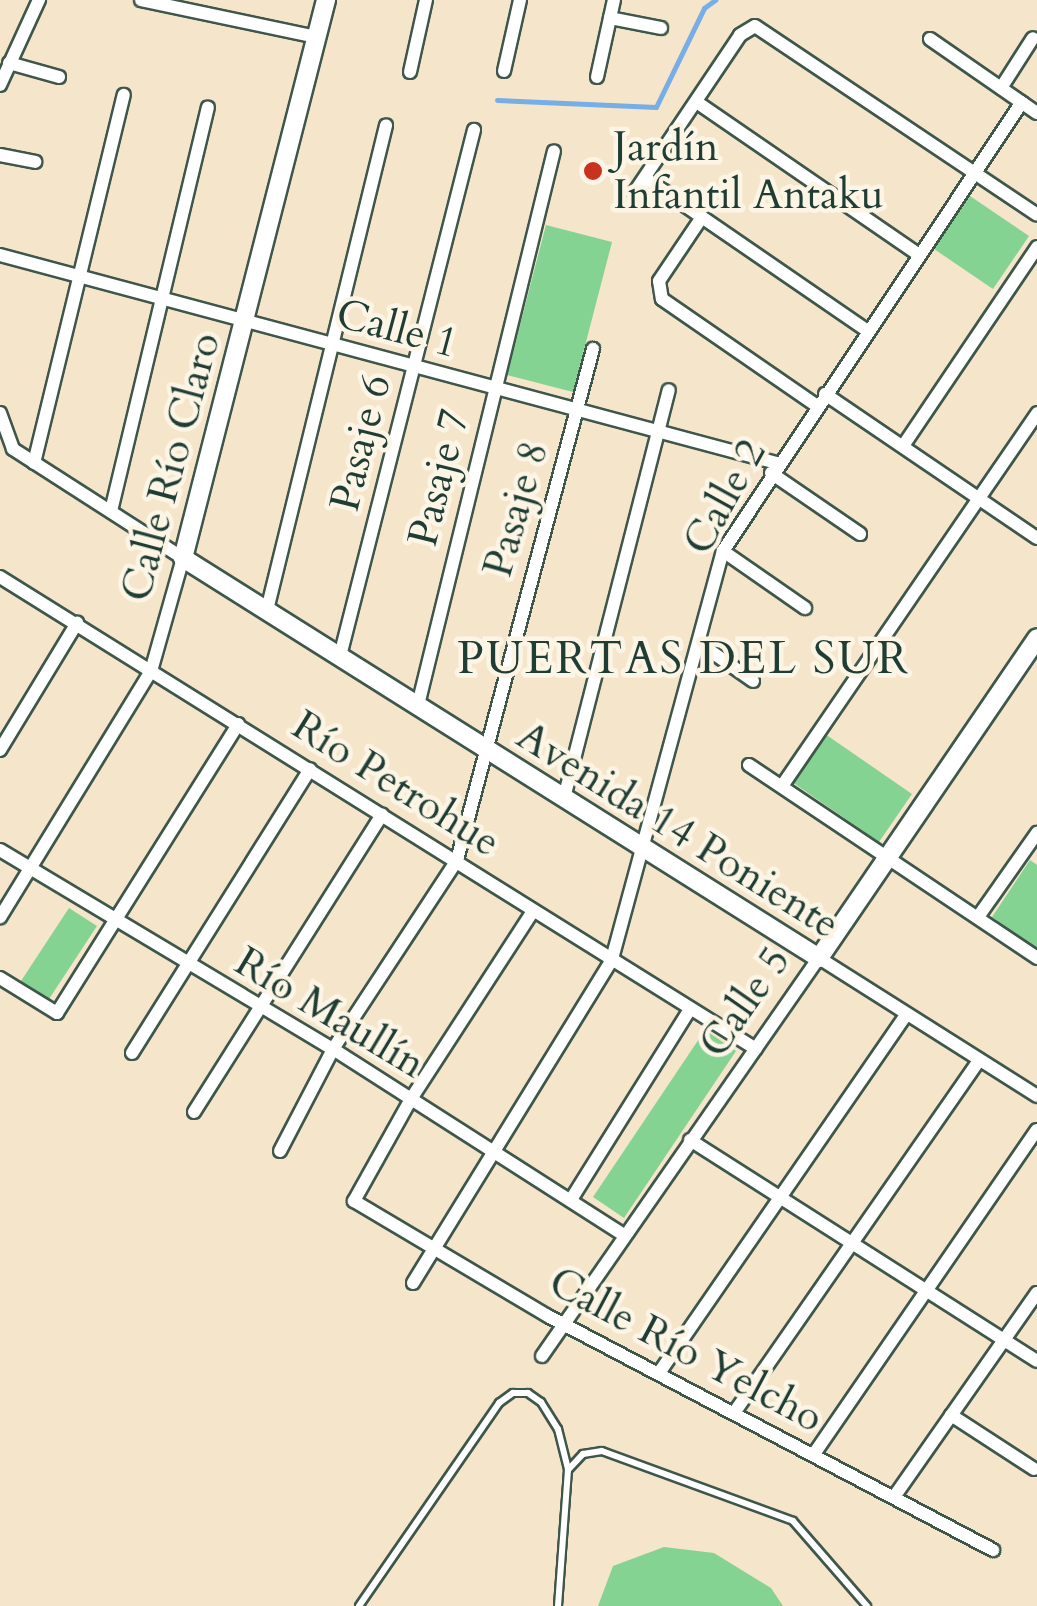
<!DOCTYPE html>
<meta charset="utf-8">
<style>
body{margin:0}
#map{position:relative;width:1037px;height:1606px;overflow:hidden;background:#f5e5cb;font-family:Cardo,serif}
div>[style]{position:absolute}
.green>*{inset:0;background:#85d392}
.stream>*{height:5px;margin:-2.5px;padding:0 2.5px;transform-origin:2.5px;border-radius:2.5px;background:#78aee6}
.roads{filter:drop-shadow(2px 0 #3f564b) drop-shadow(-2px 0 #3f564b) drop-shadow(0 2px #3f564b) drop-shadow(0 -2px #3f564b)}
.service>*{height:6px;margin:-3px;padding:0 3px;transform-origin:3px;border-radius:3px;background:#fff}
.minor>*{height:12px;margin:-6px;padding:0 6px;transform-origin:6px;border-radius:6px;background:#fff}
.tertiary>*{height:18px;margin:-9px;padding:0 9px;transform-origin:9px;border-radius:9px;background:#fff}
.dots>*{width:28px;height:28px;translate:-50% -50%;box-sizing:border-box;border:5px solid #fcf5e5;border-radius:50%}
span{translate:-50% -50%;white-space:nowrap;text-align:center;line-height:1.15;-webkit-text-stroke:9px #fcf5e5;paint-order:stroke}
.poi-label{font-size:42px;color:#1f3d34}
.left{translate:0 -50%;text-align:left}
.street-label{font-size:42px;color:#1f3d34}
.neighbourhood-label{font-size:45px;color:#1f3d34;letter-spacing:2.5px}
</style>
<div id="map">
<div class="green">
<div style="clip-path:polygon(970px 196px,1029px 236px,993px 289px,934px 249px)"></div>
<div style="clip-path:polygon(546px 225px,612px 242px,573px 392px,507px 375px)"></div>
<div style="clip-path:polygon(825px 734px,912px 794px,879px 842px,792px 782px)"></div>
<div style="clip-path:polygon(1030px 860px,1037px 865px,1037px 948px,992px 917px)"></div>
<div style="clip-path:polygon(69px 908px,97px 926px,49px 999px,21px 981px)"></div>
<div style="clip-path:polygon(705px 1030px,736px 1051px,624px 1218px,593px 1197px)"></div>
<div style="clip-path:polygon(664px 1547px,714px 1553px,771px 1588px,783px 1606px,598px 1606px,613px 1566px)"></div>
</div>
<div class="stream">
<div style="left:497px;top:100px;width:159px;rotate:2.5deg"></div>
<div style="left:656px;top:107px;width:110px;rotate:-64.1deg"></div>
<div style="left:704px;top:8px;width:14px;rotate:-36deg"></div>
</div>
<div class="roads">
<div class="service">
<div style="left:359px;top:1606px;width:247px;rotate:-55.4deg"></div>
<div style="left:499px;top:1403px;width:17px;rotate:-36deg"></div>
<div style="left:513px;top:1393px;width:15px"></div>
<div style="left:528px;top:1393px;width:16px;rotate:35deg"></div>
<div style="left:541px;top:1402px;width:32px;rotate:58deg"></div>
<div style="left:558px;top:1429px;width:41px;rotate:76deg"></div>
<div style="left:558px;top:1606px;width:136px;rotate:-85.8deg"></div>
<div style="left:568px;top:1470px;width:22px;rotate:-47deg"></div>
<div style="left:583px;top:1454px;width:19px;rotate:-9deg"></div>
<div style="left:602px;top:1451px;width:203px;rotate:20.1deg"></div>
<div style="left:793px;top:1521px;width:113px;rotate:49deg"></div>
</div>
<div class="minor">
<div style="left:141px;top:0;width:180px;rotate:11.9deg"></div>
<div style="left:610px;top:18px;width:52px;rotate:11.1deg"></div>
<div style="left:930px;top:39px;width:130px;rotate:34.7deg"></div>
<div style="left:9px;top:63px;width:52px;rotate:15.6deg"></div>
<div style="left:504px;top:71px;width:73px;rotate:-77.3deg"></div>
<div style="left:410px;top:72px;width:74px;rotate:-77.5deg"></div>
<div style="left:597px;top:77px;width:79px;rotate:-77.6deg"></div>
<div style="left:0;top:85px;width:94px;rotate:-65.4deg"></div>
<div style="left:1001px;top:88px;width:59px;rotate:-57.4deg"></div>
<div style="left:698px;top:103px;width:268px;rotate:34.5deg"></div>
<div style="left:0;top:155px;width:36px;rotate:11deg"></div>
<div style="left:645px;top:178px;width:270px;rotate:34.5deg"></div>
<div style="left:634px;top:193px;width:190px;rotate:-56.1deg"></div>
<div style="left:740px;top:35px;width:17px;rotate:-31deg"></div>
<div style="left:755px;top:26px;width:339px;rotate:33.8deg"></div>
<div style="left:702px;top:217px;width:77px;rotate:123.9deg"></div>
<div style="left:659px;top:281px;width:18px;rotate:81deg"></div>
<div style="left:662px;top:299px;width:188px;rotate:34.6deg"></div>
<div style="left:0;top:255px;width:804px;rotate:14.99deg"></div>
<div style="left:825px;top:394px;width:256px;rotate:34.2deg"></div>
<div style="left:0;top:413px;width:38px;rotate:70deg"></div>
<div style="left:13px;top:449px;width:202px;rotate:32.7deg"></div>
<div style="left:183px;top:558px;width:117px;rotate:105.8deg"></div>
<div style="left:151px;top:671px;width:289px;rotate:121.5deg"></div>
<div style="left:903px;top:446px;width:240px;rotate:-56deg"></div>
<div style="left:34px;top:463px;width:379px;rotate:-76.3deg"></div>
<div style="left:771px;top:473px;width:108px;rotate:34.4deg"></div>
<div style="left:111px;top:511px;width:415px;rotate:-76.5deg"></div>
<div style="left:723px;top:551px;width:100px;rotate:34.8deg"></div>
<div style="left:0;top:577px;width:891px;rotate:31.98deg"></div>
<div style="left:267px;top:610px;width:499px;rotate:-76.2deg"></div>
<div style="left:699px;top:643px;width:66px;rotate:35.1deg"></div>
<div style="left:340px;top:656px;width:543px;rotate:-75.71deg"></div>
<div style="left:418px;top:705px;width:570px;rotate:-76.21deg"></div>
<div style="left:0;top:750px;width:149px;rotate:-58.8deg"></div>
<div style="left:749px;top:765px;width:347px;rotate:33.8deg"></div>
<div style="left:782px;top:786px;width:452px;rotate:-55.6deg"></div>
<div style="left:564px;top:798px;width:421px;rotate:-75.6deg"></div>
<div style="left:0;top:850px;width:388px;rotate:30.9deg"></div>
<div style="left:333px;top:1049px;width:345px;rotate:32.6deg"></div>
<div style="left:533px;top:911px;width:224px;rotate:123deg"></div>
<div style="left:411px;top:1099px;width:117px;rotate:119.2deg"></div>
<div style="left:354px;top:1201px;width:226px;rotate:30.7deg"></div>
<div style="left:548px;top:1316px;width:503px;rotate:27.74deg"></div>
<div style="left:978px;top:917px;width:103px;rotate:-54.9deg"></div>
<div style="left:0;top:978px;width:67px;rotate:31.6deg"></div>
<div style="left:57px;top:1013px;width:341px;rotate:-57.9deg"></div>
<div style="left:132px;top:1053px;width:335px;rotate:-57.9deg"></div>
<div style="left:194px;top:1112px;width:352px;rotate:-57.7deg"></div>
<div style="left:690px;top:1140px;width:411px;rotate:32.5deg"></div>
<div style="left:280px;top:1151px;width:115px;rotate:-62.5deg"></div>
<div style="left:333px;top:1049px;width:226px;rotate:-56.7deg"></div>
<div style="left:457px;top:860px;width:529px;rotate:-75.1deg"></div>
<div style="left:572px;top:1198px;width:223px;rotate:-58deg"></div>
<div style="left:413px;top:1283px;width:380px;rotate:-58.4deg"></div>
<div style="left:612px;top:959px;width:423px;rotate:-74.8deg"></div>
<div style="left:723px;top:551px;width:539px;rotate:-56.34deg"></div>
<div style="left:542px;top:1356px;width:485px;rotate:-55.2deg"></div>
<div style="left:819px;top:958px;width:258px;rotate:32.3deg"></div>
<div style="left:659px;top:1373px;width:436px;rotate:-55.4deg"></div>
<div style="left:734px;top:1413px;width:430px;rotate:-55.2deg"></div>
<div style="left:951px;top:1415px;width:99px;rotate:33deg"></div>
<div style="left:814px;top:1454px;width:393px;rotate:-55.5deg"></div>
<div style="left:894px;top:1497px;width:249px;rotate:-55deg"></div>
</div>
<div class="tertiary">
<div style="left:326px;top:0;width:576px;rotate:104.37deg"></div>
<div style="left:183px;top:558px;width:751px;rotate:32.17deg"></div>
<div style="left:819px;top:958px;width:387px;rotate:-55.7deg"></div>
</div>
</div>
<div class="dots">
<div style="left:593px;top:171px;background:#c8321e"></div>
</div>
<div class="poi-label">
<span class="left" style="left:613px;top:171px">Jardín<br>Infantil Antaku</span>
</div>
<div class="street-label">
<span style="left:397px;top:329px;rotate:15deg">Calle 1</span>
<span style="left:361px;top:443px;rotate:-76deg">Pasaje 6</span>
<span style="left:171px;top:467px;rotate:-75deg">Calle Río Claro</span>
<span style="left:439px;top:478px;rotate:-76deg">Pasaje 7</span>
<span style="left:725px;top:497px;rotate:-61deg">Calle 2</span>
<span style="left:516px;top:509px;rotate:-74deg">Pasaje 8</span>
<span style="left:396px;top:784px;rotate:32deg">Río Petrohue</span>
<span style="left:678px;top:830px;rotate:32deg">Avenida 14 Poniente</span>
<span style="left:745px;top:1002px;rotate:-55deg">Calle 5</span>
<span style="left:330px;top:1013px;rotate:31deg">Río Maullín</span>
<span style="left:686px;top:1350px;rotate:28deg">Calle Río Yelcho</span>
</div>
<div class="neighbourhood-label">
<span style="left:684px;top:659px">PUERTAS DEL SUR</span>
</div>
</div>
